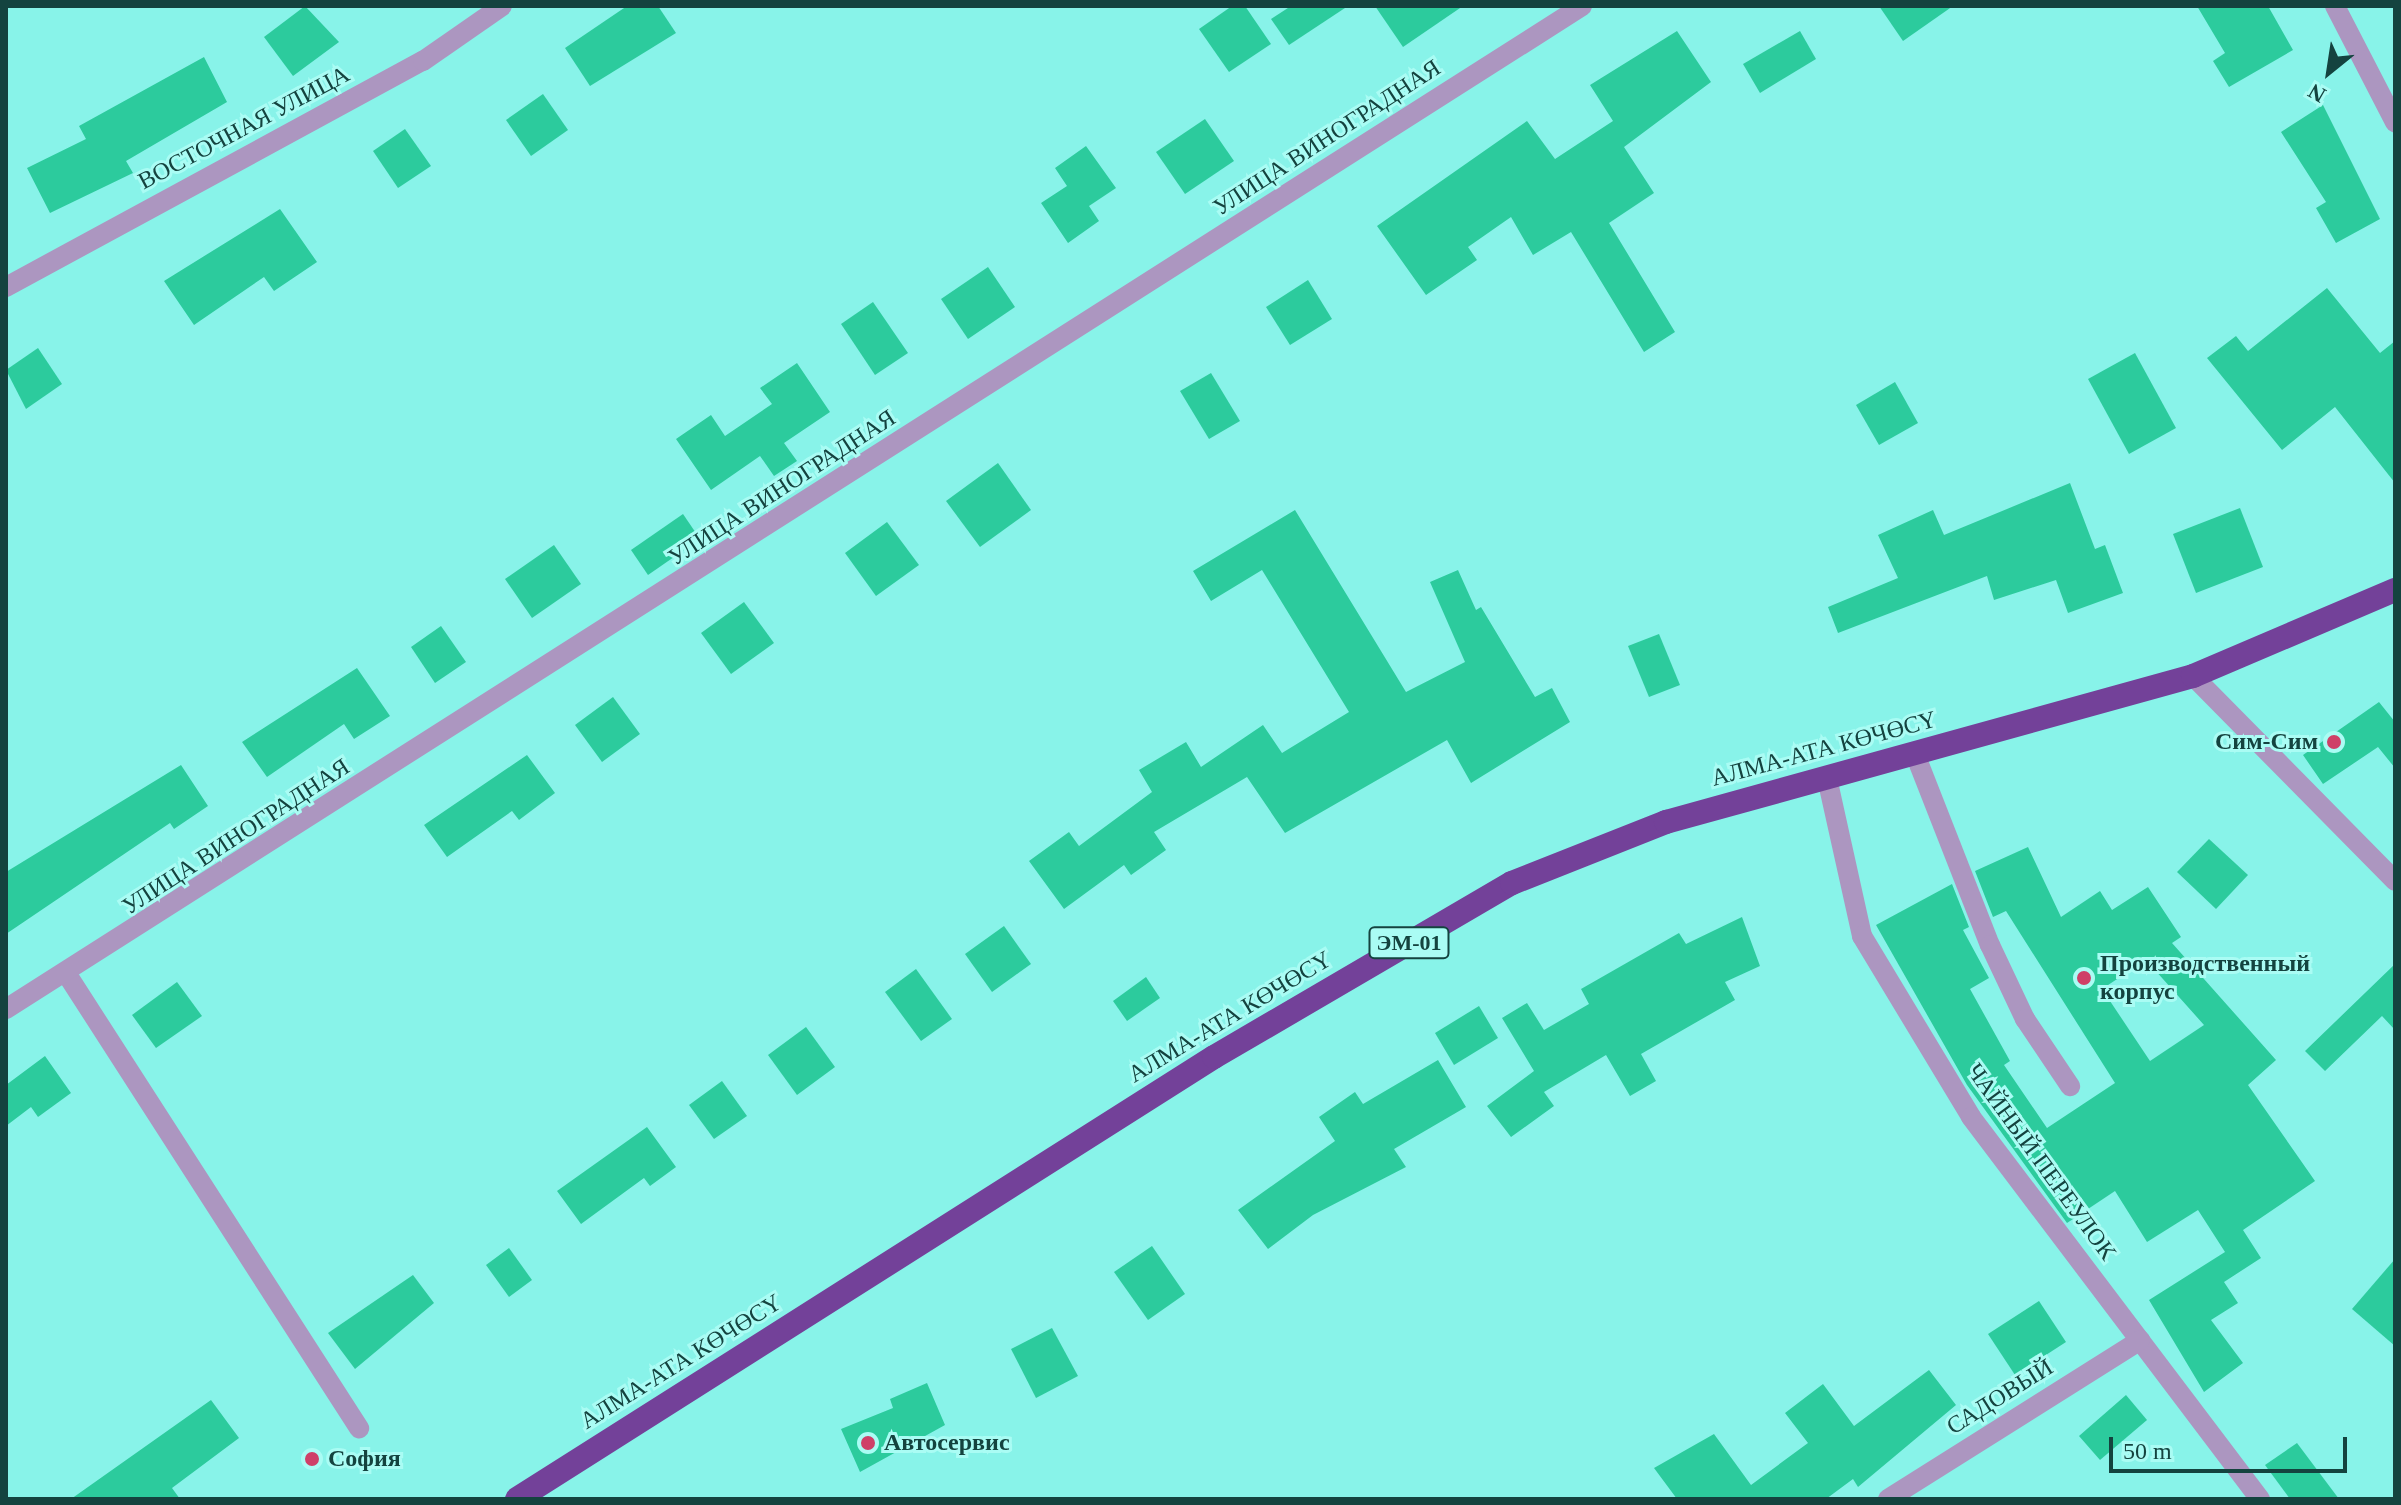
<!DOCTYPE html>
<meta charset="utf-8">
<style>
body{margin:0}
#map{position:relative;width:2401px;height:1505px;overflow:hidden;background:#88f3e9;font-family:"Times New Roman",serif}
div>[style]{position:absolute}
.building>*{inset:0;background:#2ccb9d}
.minor>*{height:20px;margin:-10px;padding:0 10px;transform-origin:10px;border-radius:10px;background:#ac96c0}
.highway>*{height:24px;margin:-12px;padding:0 12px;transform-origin:12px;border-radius:12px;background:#734199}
.dots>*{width:22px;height:22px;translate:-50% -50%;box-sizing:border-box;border:4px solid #aafcf4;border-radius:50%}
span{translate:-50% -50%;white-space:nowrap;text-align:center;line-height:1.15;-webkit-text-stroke:6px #aafcf4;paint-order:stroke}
.shield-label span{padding:2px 6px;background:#aafcf4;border:2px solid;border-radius:6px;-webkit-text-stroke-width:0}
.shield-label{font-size:22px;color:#14433f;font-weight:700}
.street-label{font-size:24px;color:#14433f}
.poi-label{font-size:24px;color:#14433f;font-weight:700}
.right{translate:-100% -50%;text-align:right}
.left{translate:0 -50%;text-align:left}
.frame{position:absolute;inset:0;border:8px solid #14433f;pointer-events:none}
.north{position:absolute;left:2289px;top:32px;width:80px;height:80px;-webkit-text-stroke:6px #aafcf4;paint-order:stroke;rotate:210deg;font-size:22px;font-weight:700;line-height:32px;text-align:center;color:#14433f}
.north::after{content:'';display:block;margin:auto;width:28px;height:36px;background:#14433f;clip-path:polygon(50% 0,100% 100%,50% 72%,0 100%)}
.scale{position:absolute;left:2109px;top:1437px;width:238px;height:36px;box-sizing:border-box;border:4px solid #14433f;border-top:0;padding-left:10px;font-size:24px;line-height:28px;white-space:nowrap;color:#14433f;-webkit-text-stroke:6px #aafcf4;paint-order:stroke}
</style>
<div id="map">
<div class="building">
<div style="clip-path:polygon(305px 6px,339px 42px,293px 76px,264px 37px)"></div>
<div style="clip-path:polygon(627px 6px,658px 6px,676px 33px,590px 86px,565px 48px)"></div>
<div style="clip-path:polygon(1232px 6px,1245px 6px,1271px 44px,1229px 72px,1199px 29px)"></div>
<div style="clip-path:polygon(1291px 6px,1348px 6px,1289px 45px,1271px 19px)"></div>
<div style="clip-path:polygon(1375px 6px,1463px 6px,1403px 47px)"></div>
<div style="clip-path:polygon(1879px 6px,1953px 6px,1903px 41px)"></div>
<div style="clip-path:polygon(2197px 6px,2268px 6px,2293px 50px,2229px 87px,2213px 61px,2225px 53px)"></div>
<div style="clip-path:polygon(1677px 31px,1711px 82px,1624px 147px,1654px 193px,1609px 223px,1675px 332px,1644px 352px,1571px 232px,1533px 255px,1511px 217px,1468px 247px,1477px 260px,1426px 295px,1377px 226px,1527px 121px,1555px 159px,1613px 121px,1590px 85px)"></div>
<div style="clip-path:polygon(1800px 31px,1816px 59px,1760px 93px,1743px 64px)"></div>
<div style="clip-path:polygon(204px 57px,227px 102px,126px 161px,133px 173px,50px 213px,27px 168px,86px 139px,79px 126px)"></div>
<div style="clip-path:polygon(543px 94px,568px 130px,531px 156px,506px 120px)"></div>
<div style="clip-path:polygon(2323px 105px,2380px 219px,2336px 243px,2316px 208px,2326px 202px,2281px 132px)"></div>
<div style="clip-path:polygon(1205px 119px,1234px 161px,1185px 194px,1156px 152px)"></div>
<div style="clip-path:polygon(405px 129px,431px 166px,398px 188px,373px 151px)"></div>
<div style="clip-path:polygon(1086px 146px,1116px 188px,1089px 206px,1099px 221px,1068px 243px,1041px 203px,1067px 186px,1055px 168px)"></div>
<div style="clip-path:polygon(280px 209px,317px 262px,274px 291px,264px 277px,194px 325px,164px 281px)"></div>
<div style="clip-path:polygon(988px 267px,1015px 307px,968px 339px,941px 299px)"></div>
<div style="clip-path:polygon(1308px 280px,1332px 319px,1290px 345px,1266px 307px)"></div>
<div style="clip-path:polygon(2327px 288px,2380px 353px,2395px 341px,2395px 483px,2335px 407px,2282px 450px,2207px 358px,2236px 336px,2248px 351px)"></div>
<div style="clip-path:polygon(873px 302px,908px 353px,875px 375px,841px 324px)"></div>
<div style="clip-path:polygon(38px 348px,62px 384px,26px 409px,6px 370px)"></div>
<div style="clip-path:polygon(2135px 353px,2176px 428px,2129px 454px,2088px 379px)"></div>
<div style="clip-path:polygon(797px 363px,830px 412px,784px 443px,797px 461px,774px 476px,760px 456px,711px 490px,676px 439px,711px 415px,725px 436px,772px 404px,760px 388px)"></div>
<div style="clip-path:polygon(1211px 373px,1240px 421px,1209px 439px,1180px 391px)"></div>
<div style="clip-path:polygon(1895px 382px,1918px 423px,1879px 445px,1856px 405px)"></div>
<div style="clip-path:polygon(998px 463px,1031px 510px,980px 547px,946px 501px)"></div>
<div style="clip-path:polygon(2070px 483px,2095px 549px,2105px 545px,2123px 593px,2068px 613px,2056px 580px,1994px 600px,1987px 576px,1838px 633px,1828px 607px,1898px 578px,1878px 535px,1933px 510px,1944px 535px)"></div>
<div style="clip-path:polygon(2240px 508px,2263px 567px,2196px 593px,2173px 534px)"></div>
<div style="clip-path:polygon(1295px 510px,1406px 692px,1465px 662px,1430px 582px,1458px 570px,1476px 610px,1481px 607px,1535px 697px,1552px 688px,1570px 722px,1471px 783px,1447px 740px,1285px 833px,1247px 777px,1154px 832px,1166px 850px,1131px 875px,1124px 865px,1064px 909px,1029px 861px,1069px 832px,1079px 846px,1152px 792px,1139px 770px,1186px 742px,1201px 767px,1263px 725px,1282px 753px,1349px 712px,1262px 570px,1211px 601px,1193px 571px)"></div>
<div style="clip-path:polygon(683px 514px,700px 539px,648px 575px,631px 550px)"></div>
<div style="clip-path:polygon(887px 522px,919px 565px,876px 596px,845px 553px)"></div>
<div style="clip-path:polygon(554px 545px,581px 584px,532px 618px,505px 579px)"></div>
<div style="clip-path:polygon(744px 602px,774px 643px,731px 674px,701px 633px)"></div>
<div style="clip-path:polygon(441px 626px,466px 662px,435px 683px,411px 647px)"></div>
<div style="clip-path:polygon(1659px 634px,1680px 685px,1649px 697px,1628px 646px)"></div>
<div style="clip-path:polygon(357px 668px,390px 716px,354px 739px,344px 724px,267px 777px,242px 742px)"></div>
<div style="clip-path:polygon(613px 697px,640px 734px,602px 762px,575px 725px)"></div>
<div style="clip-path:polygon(2379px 702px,2395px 722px,2395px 768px,2378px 747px,2323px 784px,2303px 755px)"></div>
<div style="clip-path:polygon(527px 755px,555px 793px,519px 820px,512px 811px,447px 857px,424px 825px)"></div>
<div style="clip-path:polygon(181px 765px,208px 806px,174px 829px,170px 823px,6px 934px,6px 872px)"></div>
<div style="clip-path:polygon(2209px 839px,2248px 875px,2216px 909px,2177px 872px)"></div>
<div style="clip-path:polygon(evenodd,2028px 847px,2061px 917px,2100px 891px,2112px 910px,2148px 887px,2181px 937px,2172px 943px,2276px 1060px,2248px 1085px,2315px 1181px,2243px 1230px,2261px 1258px,2224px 1282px,2238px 1303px,2211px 1320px,2243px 1363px,2204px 1392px,2149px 1300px,2225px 1252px,2198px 1210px,2147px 1242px,2115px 1191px,2067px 1223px,1967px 1085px,1876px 925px,1952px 884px,1969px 927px,1963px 930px,1989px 978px,1970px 989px,2010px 1061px,2004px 1065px,2047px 1128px,2115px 1083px,2006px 911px,1993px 917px,1975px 871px,2028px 847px,2146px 960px,2204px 1025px,2150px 1061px,2102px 989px,2146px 960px)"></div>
<div style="clip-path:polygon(1742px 917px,1760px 966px,1725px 982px,1735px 1000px,1641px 1054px,1656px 1081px,1630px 1096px,1606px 1055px,1544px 1092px,1554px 1106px,1511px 1137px,1487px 1106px,1534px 1071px,1502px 1018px,1527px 1003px,1544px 1030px,1589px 1004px,1581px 989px,1679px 933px,1686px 944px)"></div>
<div style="clip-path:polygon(1004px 926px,1031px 964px,992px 992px,965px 954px)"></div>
<div style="clip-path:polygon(2395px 964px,2395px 1030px,2382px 1016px,2325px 1071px,2305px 1051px)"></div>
<div style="clip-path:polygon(916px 969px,952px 1019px,921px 1041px,885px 992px)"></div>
<div style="clip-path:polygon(1146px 977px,1160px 998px,1127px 1021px,1113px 1001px)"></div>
<div style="clip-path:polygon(177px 982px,202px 1016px,156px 1048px,132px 1015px)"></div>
<div style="clip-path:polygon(1479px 1006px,1498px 1038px,1454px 1065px,1435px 1033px)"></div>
<div style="clip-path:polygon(806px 1027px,835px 1067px,797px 1095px,768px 1055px)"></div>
<div style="clip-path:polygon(45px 1056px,71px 1093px,38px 1117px,31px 1107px,6px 1126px,6px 1085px)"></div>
<div style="clip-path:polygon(1438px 1060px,1466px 1107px,1394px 1149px,1406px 1167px,1313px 1215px,1268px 1249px,1238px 1210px,1335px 1141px,1319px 1117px,1355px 1092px,1363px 1104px)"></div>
<div style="clip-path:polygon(722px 1081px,747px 1116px,714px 1139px,689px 1105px)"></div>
<div style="clip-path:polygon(647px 1127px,676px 1167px,650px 1186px,644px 1178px,581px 1224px,557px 1191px)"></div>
<div style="clip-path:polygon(1152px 1246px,1185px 1294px,1148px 1320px,1114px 1272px)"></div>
<div style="clip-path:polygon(509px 1248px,532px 1280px,509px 1297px,486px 1265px)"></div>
<div style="clip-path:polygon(2395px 1259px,2395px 1346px,2352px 1309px)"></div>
<div style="clip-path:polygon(413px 1275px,434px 1303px,355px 1369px,328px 1333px)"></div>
<div style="clip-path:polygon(2039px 1301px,2066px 1342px,2015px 1375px,1988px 1334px)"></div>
<div style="clip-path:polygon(1052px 1328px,1078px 1376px,1036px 1398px,1011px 1349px)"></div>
<div style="clip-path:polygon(1929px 1370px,1956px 1405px,1858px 1487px,1853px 1479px,1826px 1499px,1677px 1499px,1654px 1468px,1714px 1434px,1751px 1485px,1808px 1443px,1785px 1413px,1823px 1384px,1854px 1426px)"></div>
<div style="clip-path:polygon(927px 1383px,945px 1425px,860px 1472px,841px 1429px,893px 1408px,890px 1399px)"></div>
<div style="clip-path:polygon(2126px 1395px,2147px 1420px,2100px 1460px,2079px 1436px)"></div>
<div style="clip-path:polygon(211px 1400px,239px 1438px,172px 1488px,180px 1499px,71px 1499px)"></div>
<div style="clip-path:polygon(2297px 1443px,2339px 1499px,2290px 1499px,2265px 1465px)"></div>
</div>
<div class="minor">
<div style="left:2335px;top:6px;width:131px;rotate:62.7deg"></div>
<div style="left:6px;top:287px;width:474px;rotate:-28.5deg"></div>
<div style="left:423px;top:61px;width:96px;rotate:-34.8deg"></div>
<div style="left:2193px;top:676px;width:288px;rotate:45.4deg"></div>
<div style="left:1915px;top:754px;width:205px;rotate:68.6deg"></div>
<div style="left:1990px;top:945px;width:82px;rotate:64.7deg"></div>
<div style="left:2025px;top:1019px;width:81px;rotate:56.1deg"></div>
<div style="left:1827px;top:778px;width:162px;rotate:77.5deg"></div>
<div style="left:1862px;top:936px;width:211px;rotate:58.9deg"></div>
<div style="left:1971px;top:1117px;width:479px;rotate:52.9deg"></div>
<div style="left:68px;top:976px;width:538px;rotate:57.23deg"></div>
<div style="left:6px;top:1009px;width:1868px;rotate:-32.47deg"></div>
<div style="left:1888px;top:1499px;width:298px;rotate:-32.2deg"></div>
</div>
<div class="highway">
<div style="left:517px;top:1499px;width:825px;rotate:-32.38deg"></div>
<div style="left:1214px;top:1057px;width:345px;rotate:-30.3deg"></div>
<div style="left:1512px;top:883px;width:166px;rotate:-21.6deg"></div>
<div style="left:1666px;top:822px;width:547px;rotate:-15.48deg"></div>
<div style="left:2193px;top:676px;width:220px;rotate:-23.1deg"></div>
</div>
<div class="dots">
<div style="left:2334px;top:742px;background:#cf4068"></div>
<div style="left:2084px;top:978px;background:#cf4068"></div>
<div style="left:868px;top:1443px;background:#cf4068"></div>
<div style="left:312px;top:1459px;background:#cf4068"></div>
</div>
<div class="shield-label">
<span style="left:1409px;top:943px">ЭМ-01</span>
</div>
<div class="street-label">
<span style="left:244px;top:128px;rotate:-28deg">ВОСТОЧНАЯ УЛИЦА</span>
<span style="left:1327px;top:138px;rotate:-33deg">УЛИЦА ВИНОГРАДНАЯ</span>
<span style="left:782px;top:488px;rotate:-33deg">УЛИЦА ВИНОГРАДНАЯ</span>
<span style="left:1824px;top:749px;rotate:-15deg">АЛМА-АТА КӨЧӨСҮ</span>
<span style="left:236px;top:837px;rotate:-33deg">УЛИЦА ВИНОГРАДНАЯ</span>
<span style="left:1230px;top:1017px;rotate:-31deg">АЛМА-АТА КӨЧӨСҮ</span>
<span style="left:2041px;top:1162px;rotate:54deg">ЧАЙНЫЙ ПЕРЕУЛОК</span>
<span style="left:681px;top:1362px;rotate:-32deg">АЛМА-АТА КӨЧӨСҮ</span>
<span style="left:2000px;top:1397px;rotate:-32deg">САДОВЫЙ</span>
</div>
<div class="poi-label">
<span class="right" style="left:2318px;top:742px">Сим-Сим</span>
<span class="left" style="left:2100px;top:978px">Производственный<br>корпус</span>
<span class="left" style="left:884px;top:1443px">Автосервис</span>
<span class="left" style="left:328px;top:1459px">София</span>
</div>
<div class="frame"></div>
<div class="north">N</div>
<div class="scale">50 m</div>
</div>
